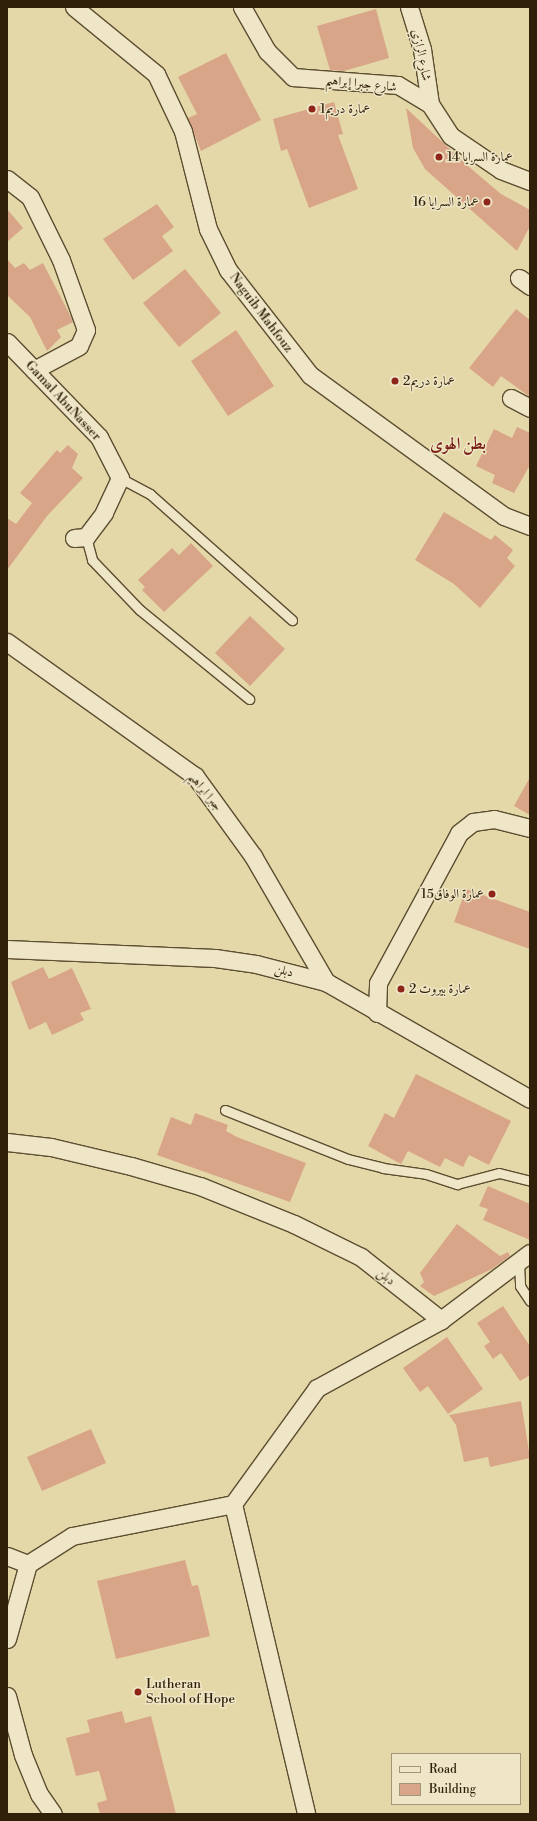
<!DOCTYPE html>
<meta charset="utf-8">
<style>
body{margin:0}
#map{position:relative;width:537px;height:1821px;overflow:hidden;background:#e5d8a8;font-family:"Libre Bodoni",Amiri,serif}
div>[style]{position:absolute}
.building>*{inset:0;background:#d8a588}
.roads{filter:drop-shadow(1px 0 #5d4d31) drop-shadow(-1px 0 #5d4d31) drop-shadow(0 1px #5d4d31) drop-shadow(0 -1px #5d4d31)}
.lane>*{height:9px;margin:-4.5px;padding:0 4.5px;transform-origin:4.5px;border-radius:4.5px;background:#eee6c6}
.street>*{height:17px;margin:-8.5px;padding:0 8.5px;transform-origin:8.5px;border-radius:8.5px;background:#eee6c6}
.dots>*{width:11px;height:11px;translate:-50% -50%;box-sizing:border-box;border:2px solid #eee6c6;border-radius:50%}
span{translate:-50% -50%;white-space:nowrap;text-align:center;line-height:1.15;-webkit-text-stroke:3px #eee6c6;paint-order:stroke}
.street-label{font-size:13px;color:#301f09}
.poi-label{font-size:13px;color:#301f09}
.left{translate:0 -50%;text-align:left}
.right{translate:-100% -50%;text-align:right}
.district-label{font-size:17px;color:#7a1f14;font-weight:700}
.frame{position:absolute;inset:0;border:8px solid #301f09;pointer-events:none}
.legend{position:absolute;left:391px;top:1753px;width:130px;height:52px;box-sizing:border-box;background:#eee6c6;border:1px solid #a2967a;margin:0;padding:5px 7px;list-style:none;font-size:12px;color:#301f09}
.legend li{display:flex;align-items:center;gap:8px;height:20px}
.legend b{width:20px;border:1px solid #a2967a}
</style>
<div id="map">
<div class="building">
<div style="clip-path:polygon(376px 9px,389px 58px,344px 71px,330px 70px,317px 26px)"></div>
<div style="clip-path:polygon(226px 53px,261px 120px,201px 151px,188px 118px,197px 114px,178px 77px)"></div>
<div style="clip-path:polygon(334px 102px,343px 134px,338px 135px,358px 189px,309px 208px,287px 149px,281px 151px,273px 119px)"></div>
<div style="clip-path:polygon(406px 108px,468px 166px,501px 194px,530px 210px,530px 226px,517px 251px,425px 169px,413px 148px)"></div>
<div style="clip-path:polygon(157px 204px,174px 227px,162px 236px,173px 251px,133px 280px,103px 239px)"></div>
<div style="clip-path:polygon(7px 209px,23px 228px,7px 242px)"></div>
<div style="clip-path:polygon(7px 259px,15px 268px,24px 263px,30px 270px,43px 263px,71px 317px,73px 322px,57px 330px,61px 337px,47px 351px,30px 317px,7px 295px)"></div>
<div style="clip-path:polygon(185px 269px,221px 313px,179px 347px,143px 303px)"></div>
<div style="clip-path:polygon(516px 309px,530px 320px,530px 397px,501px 376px,493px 387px,469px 368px)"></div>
<div style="clip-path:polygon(236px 330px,274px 386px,228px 416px,191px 361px)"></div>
<div style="clip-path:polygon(517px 427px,530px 433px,530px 465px,514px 493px,492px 483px,495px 475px,476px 466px,494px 429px,512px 438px)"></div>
<div style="clip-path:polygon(68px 445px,78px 454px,72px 468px,83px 478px,47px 516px,7px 570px,7px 518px,16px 524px,32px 503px,20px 493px,57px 450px,60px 453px)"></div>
<div style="clip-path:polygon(444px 512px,491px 540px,495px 535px,513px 550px,507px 558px,515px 566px,480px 608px,454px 584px,415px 560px)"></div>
<div style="clip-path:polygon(191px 543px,213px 566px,164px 612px,142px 590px,145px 587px,138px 580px,172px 548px,179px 555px)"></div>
<div style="clip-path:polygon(250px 616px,285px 649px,250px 686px,215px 653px)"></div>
<div style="clip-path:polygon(530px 777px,530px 815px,514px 806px)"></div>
<div style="clip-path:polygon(466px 889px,530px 912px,530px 949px,454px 922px)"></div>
<div style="clip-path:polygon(43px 967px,49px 979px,72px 968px,91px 1009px,80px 1013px,84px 1020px,52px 1035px,46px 1022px,29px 1030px,11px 982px)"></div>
<div style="clip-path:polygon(416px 1074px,511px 1121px,489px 1165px,469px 1155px,463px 1167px,445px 1158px,440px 1167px,408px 1151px,401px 1164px,368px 1146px,385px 1113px,394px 1118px)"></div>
<div style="clip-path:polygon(195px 1113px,228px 1125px,226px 1131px,237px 1137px,306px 1163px,290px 1202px,157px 1155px,171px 1117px,191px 1125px)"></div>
<div style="clip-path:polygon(488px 1186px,530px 1204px,530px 1240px,483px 1220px,488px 1209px,479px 1206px)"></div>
<div style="clip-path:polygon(457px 1224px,500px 1256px,508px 1252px,510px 1256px,492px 1269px,434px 1296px,420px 1286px,424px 1282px,420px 1273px)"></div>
<div style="clip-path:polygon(503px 1306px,530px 1346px,530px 1375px,520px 1381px,501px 1353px,493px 1359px,484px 1346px,490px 1342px,477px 1323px)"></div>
<div style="clip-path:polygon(447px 1337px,483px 1389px,448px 1414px,428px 1386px,420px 1392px,403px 1368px)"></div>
<div style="clip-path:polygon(521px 1401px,530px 1458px,490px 1467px,488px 1457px,464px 1462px,456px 1425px,449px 1415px)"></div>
<div style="clip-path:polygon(91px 1429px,106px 1463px,42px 1491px,27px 1457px)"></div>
<div style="clip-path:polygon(185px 1560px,192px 1586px,198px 1585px,210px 1636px,116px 1659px,97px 1581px)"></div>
<div style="clip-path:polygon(122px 1711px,125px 1723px,151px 1716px,176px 1814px,100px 1814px,97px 1803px,107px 1800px,99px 1771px,76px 1776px,66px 1738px,90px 1732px,87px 1720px)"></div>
</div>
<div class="roads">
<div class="lane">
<div style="left:120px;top:478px;width:34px;rotate:28deg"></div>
<div style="left:150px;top:494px;width:190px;rotate:41.6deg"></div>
<div style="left:86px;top:537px;width:24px;rotate:75deg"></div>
<div style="left:92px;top:560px;width:69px;rotate:46.2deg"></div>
<div style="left:140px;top:610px;width:141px;rotate:39.2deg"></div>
<div style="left:225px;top:1110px;width:132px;rotate:21.7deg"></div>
<div style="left:348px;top:1159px;width:36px;rotate:14deg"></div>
<div style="left:383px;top:1168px;width:43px;rotate:7.9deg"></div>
<div style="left:426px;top:1174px;width:33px;rotate:18deg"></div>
<div style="left:457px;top:1184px;width:43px;rotate:-14.7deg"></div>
<div style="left:499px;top:1173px;width:32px;rotate:14deg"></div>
<div style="left:519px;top:1264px;width:22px;rotate:87deg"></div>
<div style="left:520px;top:1286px;width:18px;rotate:56deg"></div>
</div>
<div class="street">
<div style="left:74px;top:7px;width:106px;rotate:39.3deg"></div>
<div style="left:156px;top:74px;width:63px;rotate:64.7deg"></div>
<div style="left:183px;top:131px;width:101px;rotate:75.7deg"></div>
<div style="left:208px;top:229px;width:46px;rotate:64deg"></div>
<div style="left:228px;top:270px;width:133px;rotate:52deg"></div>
<div style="left:310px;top:375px;width:240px;rotate:36deg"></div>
<div style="left:504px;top:516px;width:28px;rotate:21deg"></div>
<div style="left:242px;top:7px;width:51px;rotate:60.4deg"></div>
<div style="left:267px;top:51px;width:37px;rotate:45deg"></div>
<div style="left:293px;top:77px;width:105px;rotate:4.4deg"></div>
<div style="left:398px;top:85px;width:37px;rotate:31deg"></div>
<div style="left:430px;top:104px;width:38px;rotate:57deg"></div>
<div style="left:451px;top:136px;width:60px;rotate:34.2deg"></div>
<div style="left:501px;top:170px;width:31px;rotate:21deg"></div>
<div style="left:409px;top:7px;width:44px;rotate:72.8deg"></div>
<div style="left:422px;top:49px;width:56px;rotate:81.7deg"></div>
<div style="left:7px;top:179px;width:29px;rotate:38deg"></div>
<div style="left:30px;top:197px;width:70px;rotate:63.8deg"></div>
<div style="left:61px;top:260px;width:74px;rotate:70.3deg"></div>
<div style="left:86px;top:330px;width:17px;rotate:114deg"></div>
<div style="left:79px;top:346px;width:51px;rotate:151.9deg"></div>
<div style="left:519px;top:278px;width:14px;rotate:36deg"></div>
<div style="left:7px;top:342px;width:132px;rotate:45.9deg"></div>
<div style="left:99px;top:437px;width:46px;rotate:62.9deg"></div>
<div style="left:120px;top:478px;width:38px;rotate:115deg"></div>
<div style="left:104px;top:513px;width:30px;rotate:127deg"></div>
<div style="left:86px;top:537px;width:12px;rotate:175deg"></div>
<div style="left:511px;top:398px;width:21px;rotate:28deg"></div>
<div style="left:7px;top:642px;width:231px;rotate:35.5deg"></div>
<div style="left:195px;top:776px;width:99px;rotate:54.1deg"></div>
<div style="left:253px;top:856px;width:146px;rotate:59.9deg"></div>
<div style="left:7px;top:949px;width:208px;rotate:2.5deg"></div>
<div style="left:215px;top:958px;width:41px;rotate:8.3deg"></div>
<div style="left:256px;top:964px;width:72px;rotate:14.4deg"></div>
<div style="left:326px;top:982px;width:235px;rotate:29.8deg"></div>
<div style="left:377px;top:1013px;width:30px;rotate:-88deg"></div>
<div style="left:378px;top:983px;width:170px;rotate:-61.6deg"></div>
<div style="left:459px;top:833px;width:18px;rotate:-38deg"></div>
<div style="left:473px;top:822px;width:21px;rotate:-8deg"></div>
<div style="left:494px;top:819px;width:37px;rotate:14deg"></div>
<div style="left:7px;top:1142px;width:44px;rotate:6.5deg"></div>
<div style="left:51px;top:1147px;width:82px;rotate:13.4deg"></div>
<div style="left:131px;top:1166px;width:72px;rotate:16.2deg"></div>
<div style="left:200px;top:1186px;width:101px;rotate:22deg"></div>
<div style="left:294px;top:1224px;width:75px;rotate:26.2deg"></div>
<div style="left:361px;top:1257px;width:102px;rotate:38.2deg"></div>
<div style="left:233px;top:1504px;width:318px;rotate:76.7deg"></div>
<div style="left:7px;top:1556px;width:22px;rotate:21deg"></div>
<div style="left:28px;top:1564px;width:52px;rotate:-32.5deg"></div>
<div style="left:72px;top:1536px;width:164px;rotate:-11.2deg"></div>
<div style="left:233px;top:1504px;width:143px;rotate:-54.1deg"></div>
<div style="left:317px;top:1388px;width:141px;rotate:-28.7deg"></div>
<div style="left:441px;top:1320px;width:111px;rotate:-37deg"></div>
<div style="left:7px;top:1639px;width:78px;rotate:-74.4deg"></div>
<div style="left:7px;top:1696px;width:61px;rotate:74.8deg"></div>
<div style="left:23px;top:1755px;width:42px;rotate:67.7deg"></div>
<div style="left:39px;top:1794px;width:24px;rotate:55deg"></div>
</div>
</div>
<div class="dots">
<div style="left:312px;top:109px;background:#8f2418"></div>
<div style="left:439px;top:157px;background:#8f2418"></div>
<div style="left:487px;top:202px;background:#8f2418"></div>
<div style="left:395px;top:381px;background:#8f2418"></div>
<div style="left:492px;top:894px;background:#8f2418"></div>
<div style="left:401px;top:989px;background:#8f2418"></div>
<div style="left:138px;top:1692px;background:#8f2418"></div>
</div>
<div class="street-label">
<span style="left:421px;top:55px;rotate:78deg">شارع الرازي</span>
<span style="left:361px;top:84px;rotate:6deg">شارع جبرا إبراهيم</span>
<span style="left:261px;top:313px;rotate:53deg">Naguib Mahfouz</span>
<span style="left:63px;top:401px;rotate:47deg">Gamal AbuNasser</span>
<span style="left:205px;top:792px;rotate:51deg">جبرا ابراهيم</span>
<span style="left:284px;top:971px;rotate:15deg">دبلن</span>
<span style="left:386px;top:1277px;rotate:38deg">دبلن</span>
</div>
<div class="poi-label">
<span class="left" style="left:320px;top:109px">عمارة دريم1</span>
<span class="left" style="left:447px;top:157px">عمارة السرايا 14</span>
<span class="right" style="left:479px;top:202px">عمارة السرايا 16</span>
<span class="left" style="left:403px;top:381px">عمارة دريم2</span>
<span class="right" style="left:484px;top:894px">عمارة الوفاق15</span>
<span class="left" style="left:409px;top:989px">عمارة بيروت 2</span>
<span class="left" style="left:146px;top:1692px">Lutheran<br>School of Hope</span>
</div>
<div class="district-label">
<span style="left:458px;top:445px">بطن الهوى</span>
</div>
<div class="frame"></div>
<ul class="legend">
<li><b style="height:5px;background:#eee6c6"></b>Road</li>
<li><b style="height:11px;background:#d8a588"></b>Building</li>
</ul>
</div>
